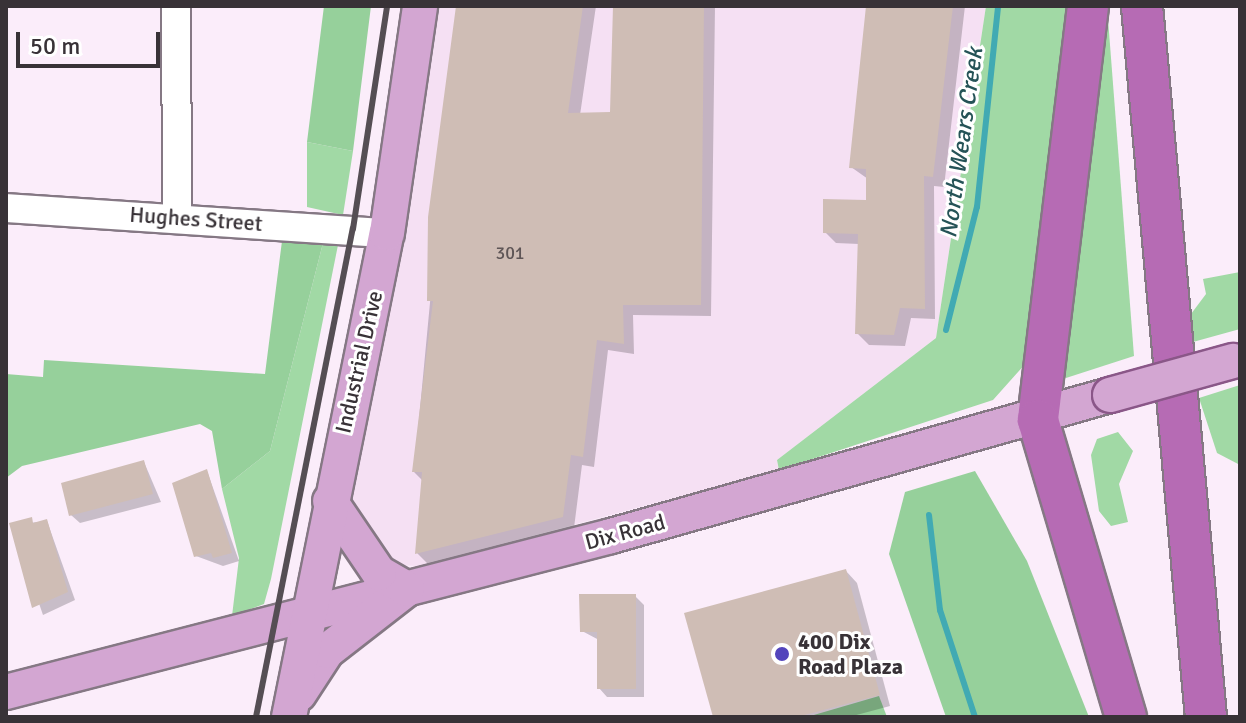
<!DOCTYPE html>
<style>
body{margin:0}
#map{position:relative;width:1246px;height:723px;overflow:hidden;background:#fbedfa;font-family:Signika,sans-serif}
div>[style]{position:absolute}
.built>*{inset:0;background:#f5e0f3}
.green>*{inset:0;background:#a1d9a5}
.forest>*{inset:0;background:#96d09b}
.shadow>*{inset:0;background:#0003}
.stream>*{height:6px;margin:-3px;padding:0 3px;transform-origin:3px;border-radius:3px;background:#41aab3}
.building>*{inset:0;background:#cfbdb5}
.roads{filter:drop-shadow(2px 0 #857884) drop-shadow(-2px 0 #857884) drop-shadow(0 2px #857884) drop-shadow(0 -2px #857884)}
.minor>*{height:28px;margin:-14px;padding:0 14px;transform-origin:14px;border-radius:14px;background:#fff}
.major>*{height:34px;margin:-17px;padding:0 17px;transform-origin:17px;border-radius:17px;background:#d3a6d2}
.highway>*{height:40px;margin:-20px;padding:0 20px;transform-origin:20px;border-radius:20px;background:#b66bb4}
.rail>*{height:6px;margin:-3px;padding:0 3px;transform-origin:3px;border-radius:3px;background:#554e54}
.bridges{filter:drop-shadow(2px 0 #8a5788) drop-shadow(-2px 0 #8a5788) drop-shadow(0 2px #8a5788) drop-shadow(0 -2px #8a5788)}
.major-bridge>*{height:34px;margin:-17px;padding:0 17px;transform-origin:17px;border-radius:17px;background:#d3a6d2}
.dots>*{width:22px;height:22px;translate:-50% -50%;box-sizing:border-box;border:4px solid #fff;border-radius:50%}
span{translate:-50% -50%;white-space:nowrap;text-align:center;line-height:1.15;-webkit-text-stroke:6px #fff;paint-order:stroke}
.number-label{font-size:18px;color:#5e5556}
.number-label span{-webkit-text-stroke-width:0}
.street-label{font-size:22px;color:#383237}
.poi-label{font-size:22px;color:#383237;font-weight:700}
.left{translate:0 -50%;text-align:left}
.water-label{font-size:24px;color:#255357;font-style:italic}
.frame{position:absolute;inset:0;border:8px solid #383237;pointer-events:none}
.scale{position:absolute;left:16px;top:32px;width:144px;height:36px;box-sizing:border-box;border:4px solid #383237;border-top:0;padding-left:10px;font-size:24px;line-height:28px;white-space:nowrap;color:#383237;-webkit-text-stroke:6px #fff;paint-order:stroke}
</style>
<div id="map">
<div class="built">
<div style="clip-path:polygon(434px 6px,986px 6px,936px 338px,777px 460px,779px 470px,419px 566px,395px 565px,354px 523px,349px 503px)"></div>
</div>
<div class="green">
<div style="clip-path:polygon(986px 6px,1068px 6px,1027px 362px,993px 400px,779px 470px,777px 460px,936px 338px)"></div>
<div style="clip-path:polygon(1107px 6px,1134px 356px,1066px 378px,1059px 373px)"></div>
<div style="clip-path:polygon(307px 142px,353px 151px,343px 215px,307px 207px)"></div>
<div style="clip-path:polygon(323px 243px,338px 245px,271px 579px,264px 604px,232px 616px,239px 558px,222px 489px,270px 451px)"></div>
<div style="clip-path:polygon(1240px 272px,1240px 329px,1193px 342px,1191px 314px,1206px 294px,1203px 279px)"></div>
<div style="clip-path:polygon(1240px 385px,1240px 465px,1217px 453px,1199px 398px)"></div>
<div style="clip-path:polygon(1118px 432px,1133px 451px,1119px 484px,1128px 522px,1111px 526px,1099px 511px,1091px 455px,1097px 439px)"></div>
</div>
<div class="forest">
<div style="clip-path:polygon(324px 6px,371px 6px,353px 151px,307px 142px)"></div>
<div style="clip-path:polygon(282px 241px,323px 243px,270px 451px,222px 489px,212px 431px,200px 424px,22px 466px,6px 478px,6px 374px,43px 377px,44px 360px,265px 374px)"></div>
<div style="clip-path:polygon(975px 471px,1027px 561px,1089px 717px,946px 717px,889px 554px,905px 492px)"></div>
<div style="clip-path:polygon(879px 696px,887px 717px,807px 717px)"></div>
</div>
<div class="shadow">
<div style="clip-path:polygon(458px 6px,596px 6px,580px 115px,612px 114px,615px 6px,715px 6px,711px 316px,633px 315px,634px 354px,608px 350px,594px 467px,582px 465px,574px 528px,428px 564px,417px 553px,423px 481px,414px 472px)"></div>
<div style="clip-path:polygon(869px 6px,965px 6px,944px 187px,934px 186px,935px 319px,911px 318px,905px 346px,869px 345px,858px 334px,859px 244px,836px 243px,825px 232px,868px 202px,868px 179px,851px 167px)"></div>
<div style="clip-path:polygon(144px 462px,161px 502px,80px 523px,71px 515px)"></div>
<div style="clip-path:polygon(207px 471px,239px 561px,223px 566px,196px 556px)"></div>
<div style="clip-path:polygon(47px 521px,75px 600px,43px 615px,12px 525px)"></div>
<div style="clip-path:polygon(846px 571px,857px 583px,890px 706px,849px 717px,715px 717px)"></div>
<div style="clip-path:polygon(635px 596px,644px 605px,644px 697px,607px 697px,599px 688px,599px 640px,582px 631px)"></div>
</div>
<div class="stream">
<div style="left:946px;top:330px;width:127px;rotate:-75.9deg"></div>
<div style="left:977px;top:207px;width:202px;rotate:-84deg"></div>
<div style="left:929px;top:515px;width:96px;rotate:83.4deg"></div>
<div style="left:940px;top:610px;width:113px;rotate:71.9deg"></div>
</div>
<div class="building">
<div style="clip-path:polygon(456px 6px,583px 6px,568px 113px,610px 112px,613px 6px,704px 6px,701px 305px,623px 305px,624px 344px,597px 340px,583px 457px,571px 455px,563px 517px,415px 554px,422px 472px,412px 472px,433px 301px,427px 301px,428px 217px)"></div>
<div style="clip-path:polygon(866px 6px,953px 6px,933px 177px,924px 176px,925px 309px,900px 308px,894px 335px,855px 334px,858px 234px,823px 233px,823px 199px,866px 200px,866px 169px,849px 168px)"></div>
<div style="clip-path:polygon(144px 460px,153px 494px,69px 516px,61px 483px)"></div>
<div style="clip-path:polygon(207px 469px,232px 553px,213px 558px,211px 553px,194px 557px,172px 483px)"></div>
<div style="clip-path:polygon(32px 517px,33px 523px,47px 519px,68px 592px,32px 608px,9px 523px)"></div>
<div style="clip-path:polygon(846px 569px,880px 695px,797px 717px,713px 717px,684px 613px)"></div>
<div style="clip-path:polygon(579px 594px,636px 594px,636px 689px,597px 689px,597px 632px,580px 632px)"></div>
</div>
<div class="roads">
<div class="minor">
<div style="left:176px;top:6px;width:212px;rotate:89.7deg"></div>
<div style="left:6px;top:208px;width:382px;rotate:3.8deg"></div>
</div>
<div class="major">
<div style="left:6px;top:692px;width:625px;rotate:-14.46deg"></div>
<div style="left:611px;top:536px;width:519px;rotate:-15.78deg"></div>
<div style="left:299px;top:694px;width:51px;rotate:-56.9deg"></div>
<div style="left:327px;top:651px;width:101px;rotate:-37.8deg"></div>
<div style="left:407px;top:589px;width:32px;rotate:-150deg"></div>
<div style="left:379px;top:573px;width:87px;rotate:-124.2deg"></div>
<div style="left:289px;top:717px;width:494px;rotate:-78.6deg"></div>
<div style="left:387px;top:233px;width:229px;rotate:-81.7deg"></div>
</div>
<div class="highway">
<div style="left:1088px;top:6px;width:417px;rotate:96.9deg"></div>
<div style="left:1038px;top:420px;width:310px;rotate:73.5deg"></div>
<div style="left:1142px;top:6px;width:714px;rotate:84.86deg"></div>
</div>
</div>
<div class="rail">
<div style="left:256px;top:717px;width:498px;rotate:-78.8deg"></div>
<div style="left:353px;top:229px;width:226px;rotate:-81.3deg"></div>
</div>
<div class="bridges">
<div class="major-bridge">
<div style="left:1110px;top:395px;width:128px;rotate:-15.5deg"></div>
</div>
</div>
<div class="dots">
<div style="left:782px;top:654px;background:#5344bc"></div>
</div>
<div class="number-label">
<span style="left:510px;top:253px">301</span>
</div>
<div class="street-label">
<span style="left:196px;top:219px;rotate:4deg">Hughes Street</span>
<span style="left:359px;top:362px;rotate:-77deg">Industrial Drive</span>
<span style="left:625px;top:532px;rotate:-15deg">Dix Road</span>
</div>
<div class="poi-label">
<span class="left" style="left:798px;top:654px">400 Dix<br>Road Plaza</span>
</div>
<div class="water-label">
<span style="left:962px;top:143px;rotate:-82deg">North Wears Creek</span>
</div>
<div class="frame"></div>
<div class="scale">50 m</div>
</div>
